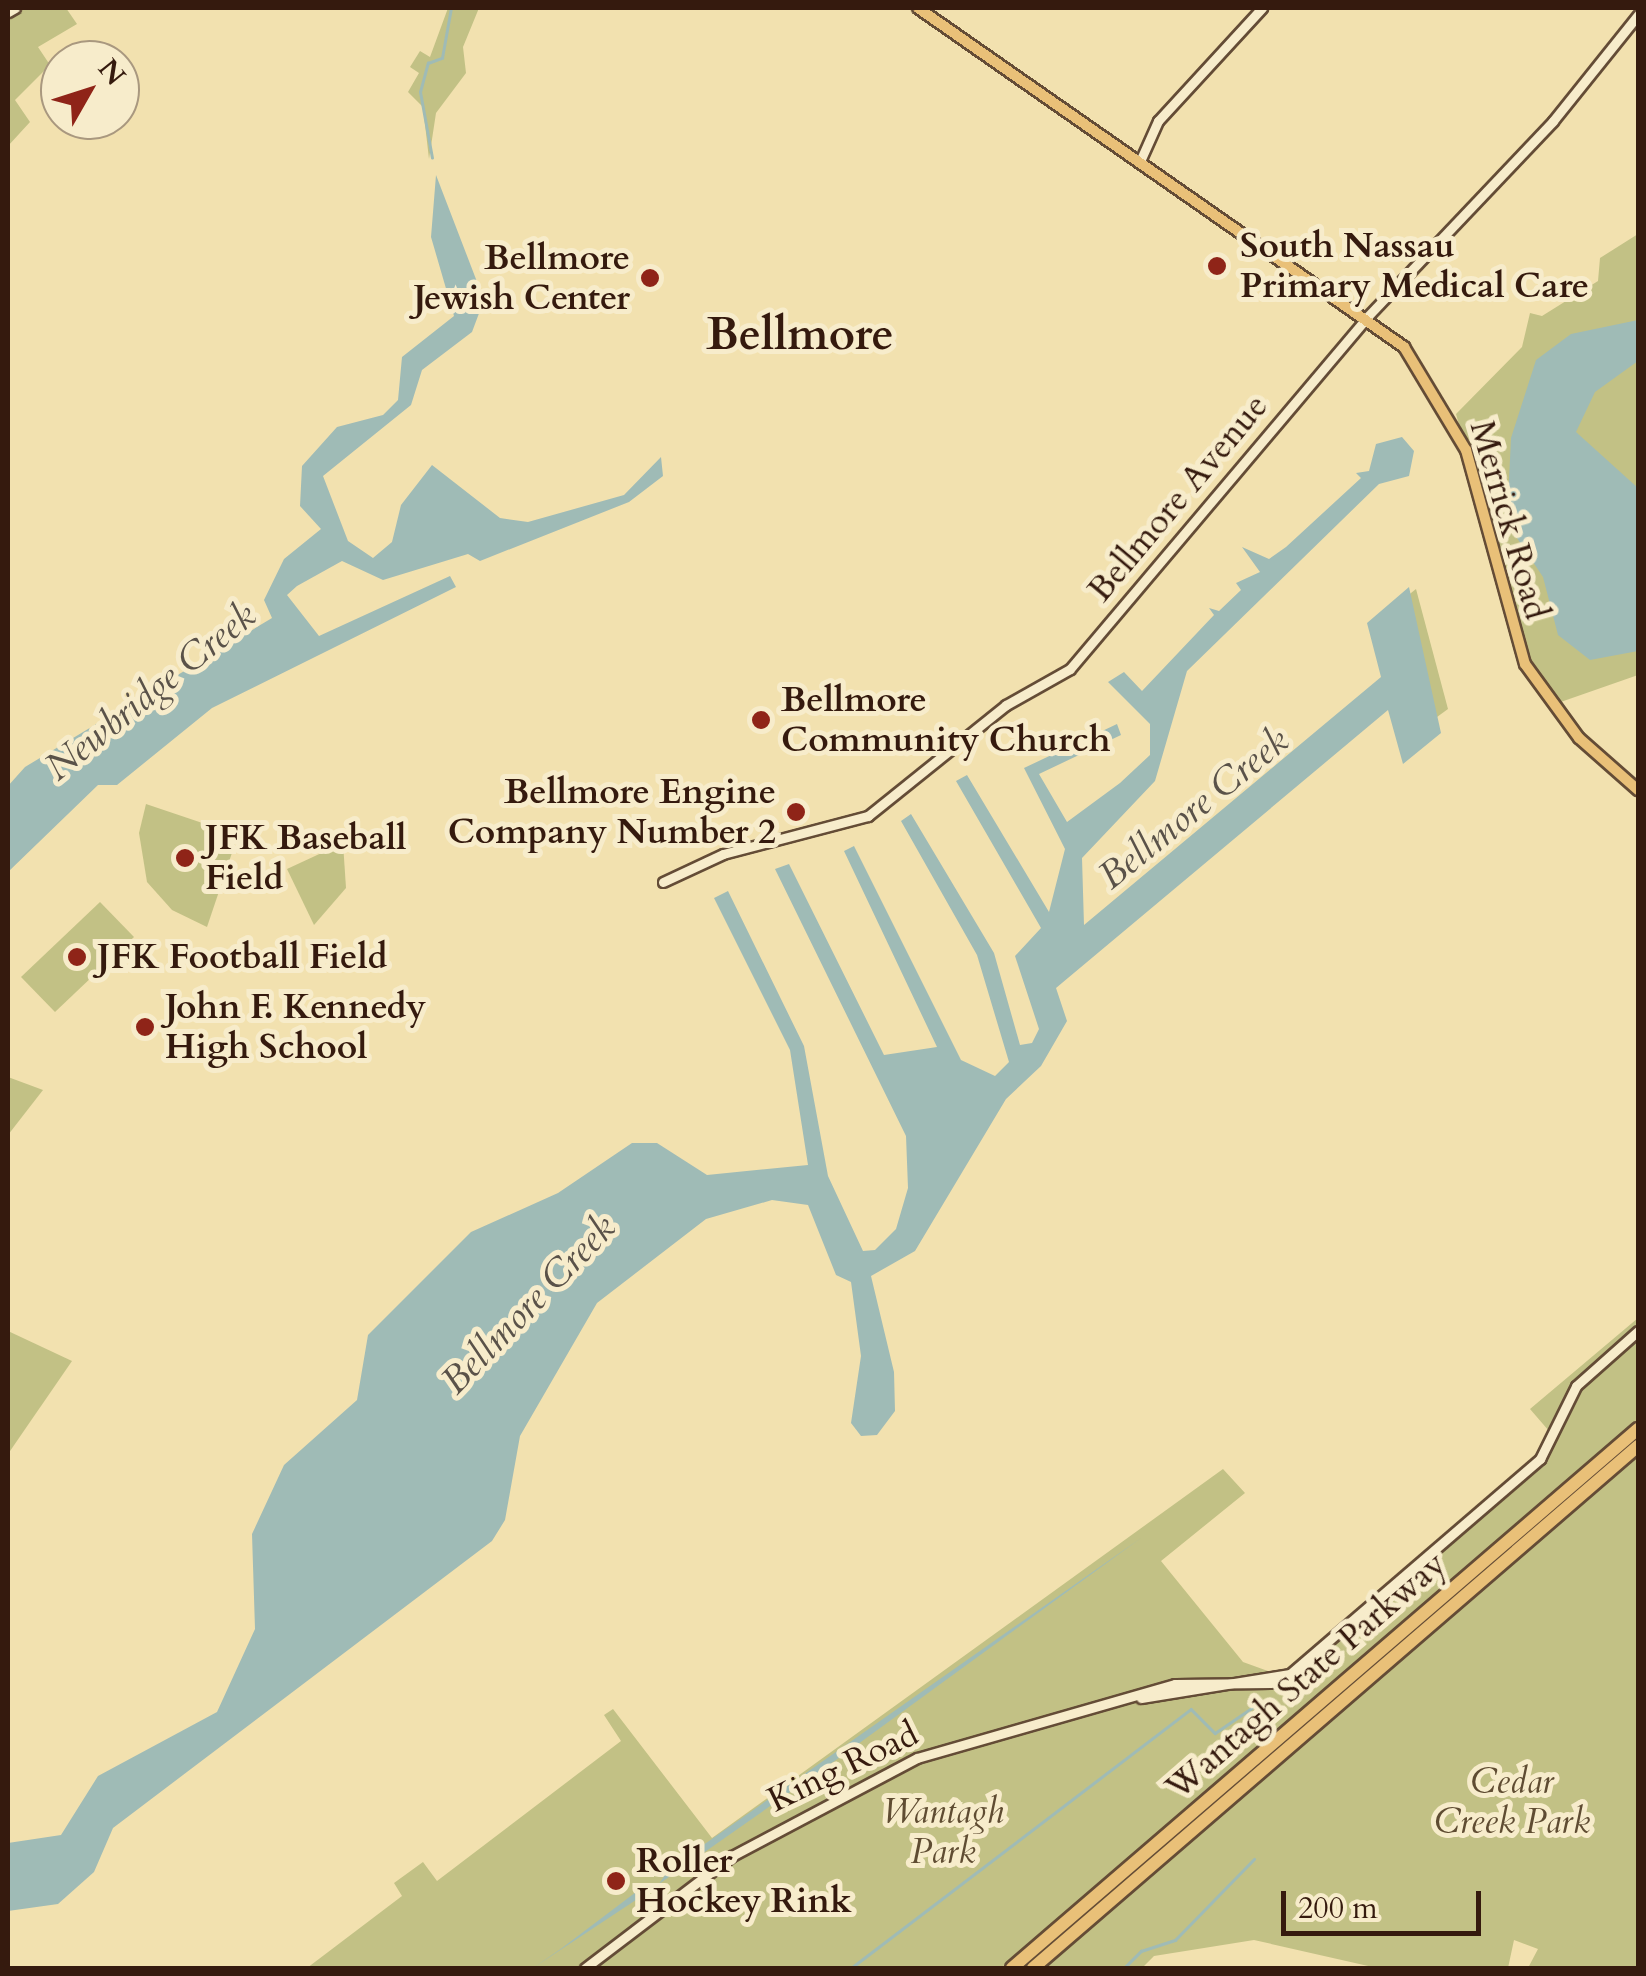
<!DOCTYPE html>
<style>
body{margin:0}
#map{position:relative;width:1646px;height:1976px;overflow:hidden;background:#f2e1af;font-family:Cardo,serif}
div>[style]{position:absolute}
.green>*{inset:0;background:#c2c185}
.water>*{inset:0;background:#9fbbb6}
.stream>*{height:2.5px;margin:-1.25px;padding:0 1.25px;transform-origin:1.25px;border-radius:1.25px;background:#9fbbb6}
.roads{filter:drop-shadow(2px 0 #644c36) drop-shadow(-2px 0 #644c36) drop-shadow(0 2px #644c36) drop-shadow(0 -2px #644c36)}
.tertiary>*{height:9px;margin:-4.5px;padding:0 4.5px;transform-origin:4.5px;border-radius:4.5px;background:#f7eccb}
.secondary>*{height:9px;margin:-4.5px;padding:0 4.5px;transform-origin:4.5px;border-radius:4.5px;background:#f7eccb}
.primary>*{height:10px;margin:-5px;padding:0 5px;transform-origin:5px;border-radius:5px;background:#e9c078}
.motorway>*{height:12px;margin:-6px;padding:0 6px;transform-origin:6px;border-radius:6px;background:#e9c078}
.dots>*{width:28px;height:28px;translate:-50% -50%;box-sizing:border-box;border:5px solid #f7eccb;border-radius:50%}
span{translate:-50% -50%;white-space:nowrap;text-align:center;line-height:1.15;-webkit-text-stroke:10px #f7eccb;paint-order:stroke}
.poi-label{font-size:35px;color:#351a0e;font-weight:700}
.left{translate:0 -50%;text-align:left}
.right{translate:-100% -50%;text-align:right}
.street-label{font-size:35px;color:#351a0e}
.park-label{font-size:35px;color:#5f4c32;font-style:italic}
.water-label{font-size:38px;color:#5a5249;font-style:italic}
.district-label{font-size:45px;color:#351a0e;font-weight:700}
.frame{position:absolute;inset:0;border:10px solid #351a0e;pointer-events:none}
.north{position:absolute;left:40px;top:40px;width:100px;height:100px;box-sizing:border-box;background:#f7eccb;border:2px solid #a9987f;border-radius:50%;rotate:51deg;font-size:28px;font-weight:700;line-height:40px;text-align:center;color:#351a0e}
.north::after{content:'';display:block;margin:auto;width:35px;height:45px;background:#8f2418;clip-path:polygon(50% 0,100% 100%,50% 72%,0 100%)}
.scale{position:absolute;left:1281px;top:1891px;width:200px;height:45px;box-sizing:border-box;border:5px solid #351a0e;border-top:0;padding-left:12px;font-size:30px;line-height:35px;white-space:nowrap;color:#351a0e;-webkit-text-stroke:8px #f7eccb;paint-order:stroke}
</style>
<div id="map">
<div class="green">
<div style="clip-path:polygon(8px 8px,66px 8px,77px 24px,38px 47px,50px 65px,15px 100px,30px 122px,8px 146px)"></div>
<div style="clip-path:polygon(448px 8px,479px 8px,463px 47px,466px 73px,436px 113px,429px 159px,423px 107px,408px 92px,419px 73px,410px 67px,420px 51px,430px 57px)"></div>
<div style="clip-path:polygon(1638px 234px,1638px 675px,1555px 704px,1521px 647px,1456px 414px,1522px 347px,1530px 313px,1542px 316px,1598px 281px,1600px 258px)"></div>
<div style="clip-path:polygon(1416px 589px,1448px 709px,1437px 717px,1406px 597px)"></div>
<div style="clip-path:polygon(146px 804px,238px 835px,207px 927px,172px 910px,147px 882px,139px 833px)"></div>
<div style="clip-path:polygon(343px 843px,346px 888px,314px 925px,287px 869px)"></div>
<div style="clip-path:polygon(100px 902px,134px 937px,55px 1012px,21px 977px)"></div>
<div style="clip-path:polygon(8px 1077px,43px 1090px,8px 1135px)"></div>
<div style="clip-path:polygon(1638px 1318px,1638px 1420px,1001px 1968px,307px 1968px,402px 1896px,394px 1883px,423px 1862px,437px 1881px,621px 1741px,604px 1715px,613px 1709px,712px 1838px,1223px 1469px,1245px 1493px,1161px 1561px,1243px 1662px,1279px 1675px,1539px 1454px,1549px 1431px,1530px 1409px)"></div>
<div style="clip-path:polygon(8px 1331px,72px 1361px,8px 1454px)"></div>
<div style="clip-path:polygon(1638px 1434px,1181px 1833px,1018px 1968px)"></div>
<div style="clip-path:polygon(1638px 1453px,1638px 1968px,1528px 1968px,1538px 1949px,1514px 1940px,1508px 1968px,1377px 1968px,1254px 1940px,1154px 1956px,1142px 1968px,1041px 1968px)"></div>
</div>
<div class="water">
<div style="clip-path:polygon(436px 175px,484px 300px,472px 332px,422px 370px,411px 405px,323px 476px,348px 541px,373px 558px,392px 542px,401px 505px,432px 465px,500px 518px,528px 522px,624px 495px,661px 457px,663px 476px,629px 502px,480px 561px,468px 554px,383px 580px,342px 561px,297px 586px,287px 595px,319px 636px,450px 576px,456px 587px,212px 708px,117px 785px,98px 785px,8px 872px,8px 786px,25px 767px,272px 618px,264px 600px,284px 559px,321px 529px,300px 506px,302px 466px,337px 427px,383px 415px,398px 400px,402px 357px,454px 316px,431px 237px)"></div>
<div style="clip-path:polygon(1638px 320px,1638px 361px,1595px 392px,1576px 432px,1638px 488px,1638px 651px,1590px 660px,1558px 635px,1543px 577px,1507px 523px,1511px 438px,1536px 360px,1571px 334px)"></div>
<div style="clip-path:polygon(1402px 437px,1414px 451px,1409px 476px,1379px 484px,1187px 671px,1155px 781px,1082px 858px,1084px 925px,1381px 677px,1367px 623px,1409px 587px,1441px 733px,1403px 764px,1388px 710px,1056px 988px,1067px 1021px,1041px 1066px,1006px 1099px,915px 1251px,871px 1276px,894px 1372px,895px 1411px,877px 1435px,861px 1436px,851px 1423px,861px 1356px,851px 1282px,836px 1275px,808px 1205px,772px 1200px,706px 1219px,597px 1303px,520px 1436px,505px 1520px,492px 1541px,113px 1828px,94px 1872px,58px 1904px,8px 1911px,8px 1843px,61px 1835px,98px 1776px,217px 1712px,255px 1629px,252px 1534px,284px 1465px,357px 1400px,368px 1335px,471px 1232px,558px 1193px,632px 1143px,657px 1143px,707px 1175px,808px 1165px,790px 1050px,714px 898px,728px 891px,804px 1046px,828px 1176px,863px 1251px,875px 1250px,896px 1229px,908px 1188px,906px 1136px,775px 869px,789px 864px,884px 1055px,937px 1047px,844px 851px,854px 846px,961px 1060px,995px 1076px,1009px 1062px,977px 955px,901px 821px,911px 814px,994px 953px,1020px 1045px,1032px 1043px,1039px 1029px,1015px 956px,1041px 928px,956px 781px,967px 775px,1049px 912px,1065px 849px,1024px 768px,1117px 724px,1121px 735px,1039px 774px,1067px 822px,1120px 783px,1150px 755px,1150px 724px,1108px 682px,1124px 672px,1142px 691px,1214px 615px,1209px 608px,1219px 611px,1241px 590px,1236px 583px,1260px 572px,1242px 547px,1269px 559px,1286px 547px,1361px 478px,1356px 473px,1369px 471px,1376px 444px)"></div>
<div style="clip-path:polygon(1141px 1538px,843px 1755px,659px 1884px,669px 1869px)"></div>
<div style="clip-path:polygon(644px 1886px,648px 1892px,533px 1968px,562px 1948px)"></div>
</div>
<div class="stream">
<div style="left:432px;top:158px;width:67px;rotate:-100.3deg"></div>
<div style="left:420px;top:92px;width:30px;rotate:-75deg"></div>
<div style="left:428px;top:63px;width:15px;rotate:-20deg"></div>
<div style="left:442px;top:58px;width:51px;rotate:-79.8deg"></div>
<div style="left:851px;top:1968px;width:427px;rotate:-37.3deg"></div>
<div style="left:1191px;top:1709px;width:34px;rotate:45deg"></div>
<div style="left:1215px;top:1733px;width:50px;rotate:-34.3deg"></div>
<div style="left:1124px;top:1968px;width:24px;rotate:-45deg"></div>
<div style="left:1141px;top:1951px;width:36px;rotate:-18deg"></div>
<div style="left:1175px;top:1940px;width:113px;rotate:-45.7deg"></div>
</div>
<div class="roads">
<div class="tertiary">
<div style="left:8px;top:12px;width:8px;rotate:-30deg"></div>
<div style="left:1141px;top:159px;width:42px;rotate:-65.9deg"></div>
<div style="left:1158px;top:121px;width:154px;rotate:-47.4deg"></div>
<div style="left:663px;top:882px;width:66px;rotate:-25deg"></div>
<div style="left:723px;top:854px;width:150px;rotate:-14.7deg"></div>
<div style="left:868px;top:816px;width:177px;rotate:-38.8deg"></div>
<div style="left:1006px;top:705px;width:73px;rotate:-29.4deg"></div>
<div style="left:1070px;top:669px;width:461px;rotate:-49.8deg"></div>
<div style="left:1141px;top:1698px;width:151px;rotate:-9.2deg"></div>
<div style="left:1290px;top:1674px;width:330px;rotate:-40.7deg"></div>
<div style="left:1540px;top:1459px;width:81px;rotate:-63.7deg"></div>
<div style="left:1576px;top:1386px;width:83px;rotate:-41.6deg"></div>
<div style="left:585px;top:1968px;width:185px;rotate:-37.3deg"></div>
<div style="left:732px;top:1856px;width:209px;rotate:-27.9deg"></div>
<div style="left:917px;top:1758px;width:268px;rotate:-16deg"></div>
<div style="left:1175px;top:1684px;width:96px;rotate:-0.6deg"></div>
</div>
<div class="secondary">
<div style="left:1369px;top:315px;width:267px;rotate:-46.5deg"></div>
<div style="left:1553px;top:121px;width:136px;rotate:-51.3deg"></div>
</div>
<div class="primary">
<div style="left:918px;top:8px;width:593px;rotate:34.9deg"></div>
<div style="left:1404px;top:347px;width:120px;rotate:59deg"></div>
<div style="left:1466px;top:450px;width:222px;rotate:74.6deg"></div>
<div style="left:1525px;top:664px;width:92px;rotate:53.9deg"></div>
<div style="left:1579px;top:738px;width:79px;rotate:41.4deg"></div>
</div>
<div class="motorway">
<div style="left:1012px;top:1968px;width:826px;rotate:-40.73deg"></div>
<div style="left:1033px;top:1968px;width:799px;rotate:-40.79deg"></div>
</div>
</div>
<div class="dots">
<div style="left:1217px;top:266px;background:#8f2418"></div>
<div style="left:650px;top:278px;background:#8f2418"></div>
<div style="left:761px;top:720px;background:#8f2418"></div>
<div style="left:796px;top:812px;background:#8f2418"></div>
<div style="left:185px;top:858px;background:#8f2418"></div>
<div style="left:77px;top:957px;background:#8f2418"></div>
<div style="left:145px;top:1027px;background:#8f2418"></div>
<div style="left:616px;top:1881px;background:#8f2418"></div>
</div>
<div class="poi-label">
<span class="left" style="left:1240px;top:266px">South Nassau<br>Primary Medical Care</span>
<span class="right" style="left:630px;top:278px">Bellmore<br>Jewish Center</span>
<span class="left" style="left:781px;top:720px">Bellmore<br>Community Church</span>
<span class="right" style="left:776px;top:812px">Bellmore Engine<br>Company Number 2</span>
<span class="left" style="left:205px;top:858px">JFK Baseball<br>Field</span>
<span class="left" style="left:97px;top:957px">JFK Football Field</span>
<span class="left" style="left:165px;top:1027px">John F. Kennedy<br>High School</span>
<span class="left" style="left:636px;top:1881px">Roller<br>Hockey Rink</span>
</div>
<div class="street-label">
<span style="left:1178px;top:498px;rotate:-50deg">Bellmore Avenue</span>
<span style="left:1509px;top:520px;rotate:74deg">Merrick Road</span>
<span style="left:1306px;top:1676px;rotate:-41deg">Wantagh State Parkway</span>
<span style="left:843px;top:1767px;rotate:-26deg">King Road</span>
</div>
<div class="park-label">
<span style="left:1512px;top:1802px">Cedar<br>Creek Park</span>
<span style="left:943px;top:1832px">Wantagh<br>Park</span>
</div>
<div class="water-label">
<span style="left:151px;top:692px;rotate:-39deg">Newbridge Creek</span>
<span style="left:1194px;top:809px;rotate:-39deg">Bellmore Creek</span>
<span style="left:529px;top:1305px;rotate:-46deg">Bellmore Creek</span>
</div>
<div class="district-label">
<span style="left:800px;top:335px">Bellmore</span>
</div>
<div class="frame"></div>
<div class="north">N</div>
<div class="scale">200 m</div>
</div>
